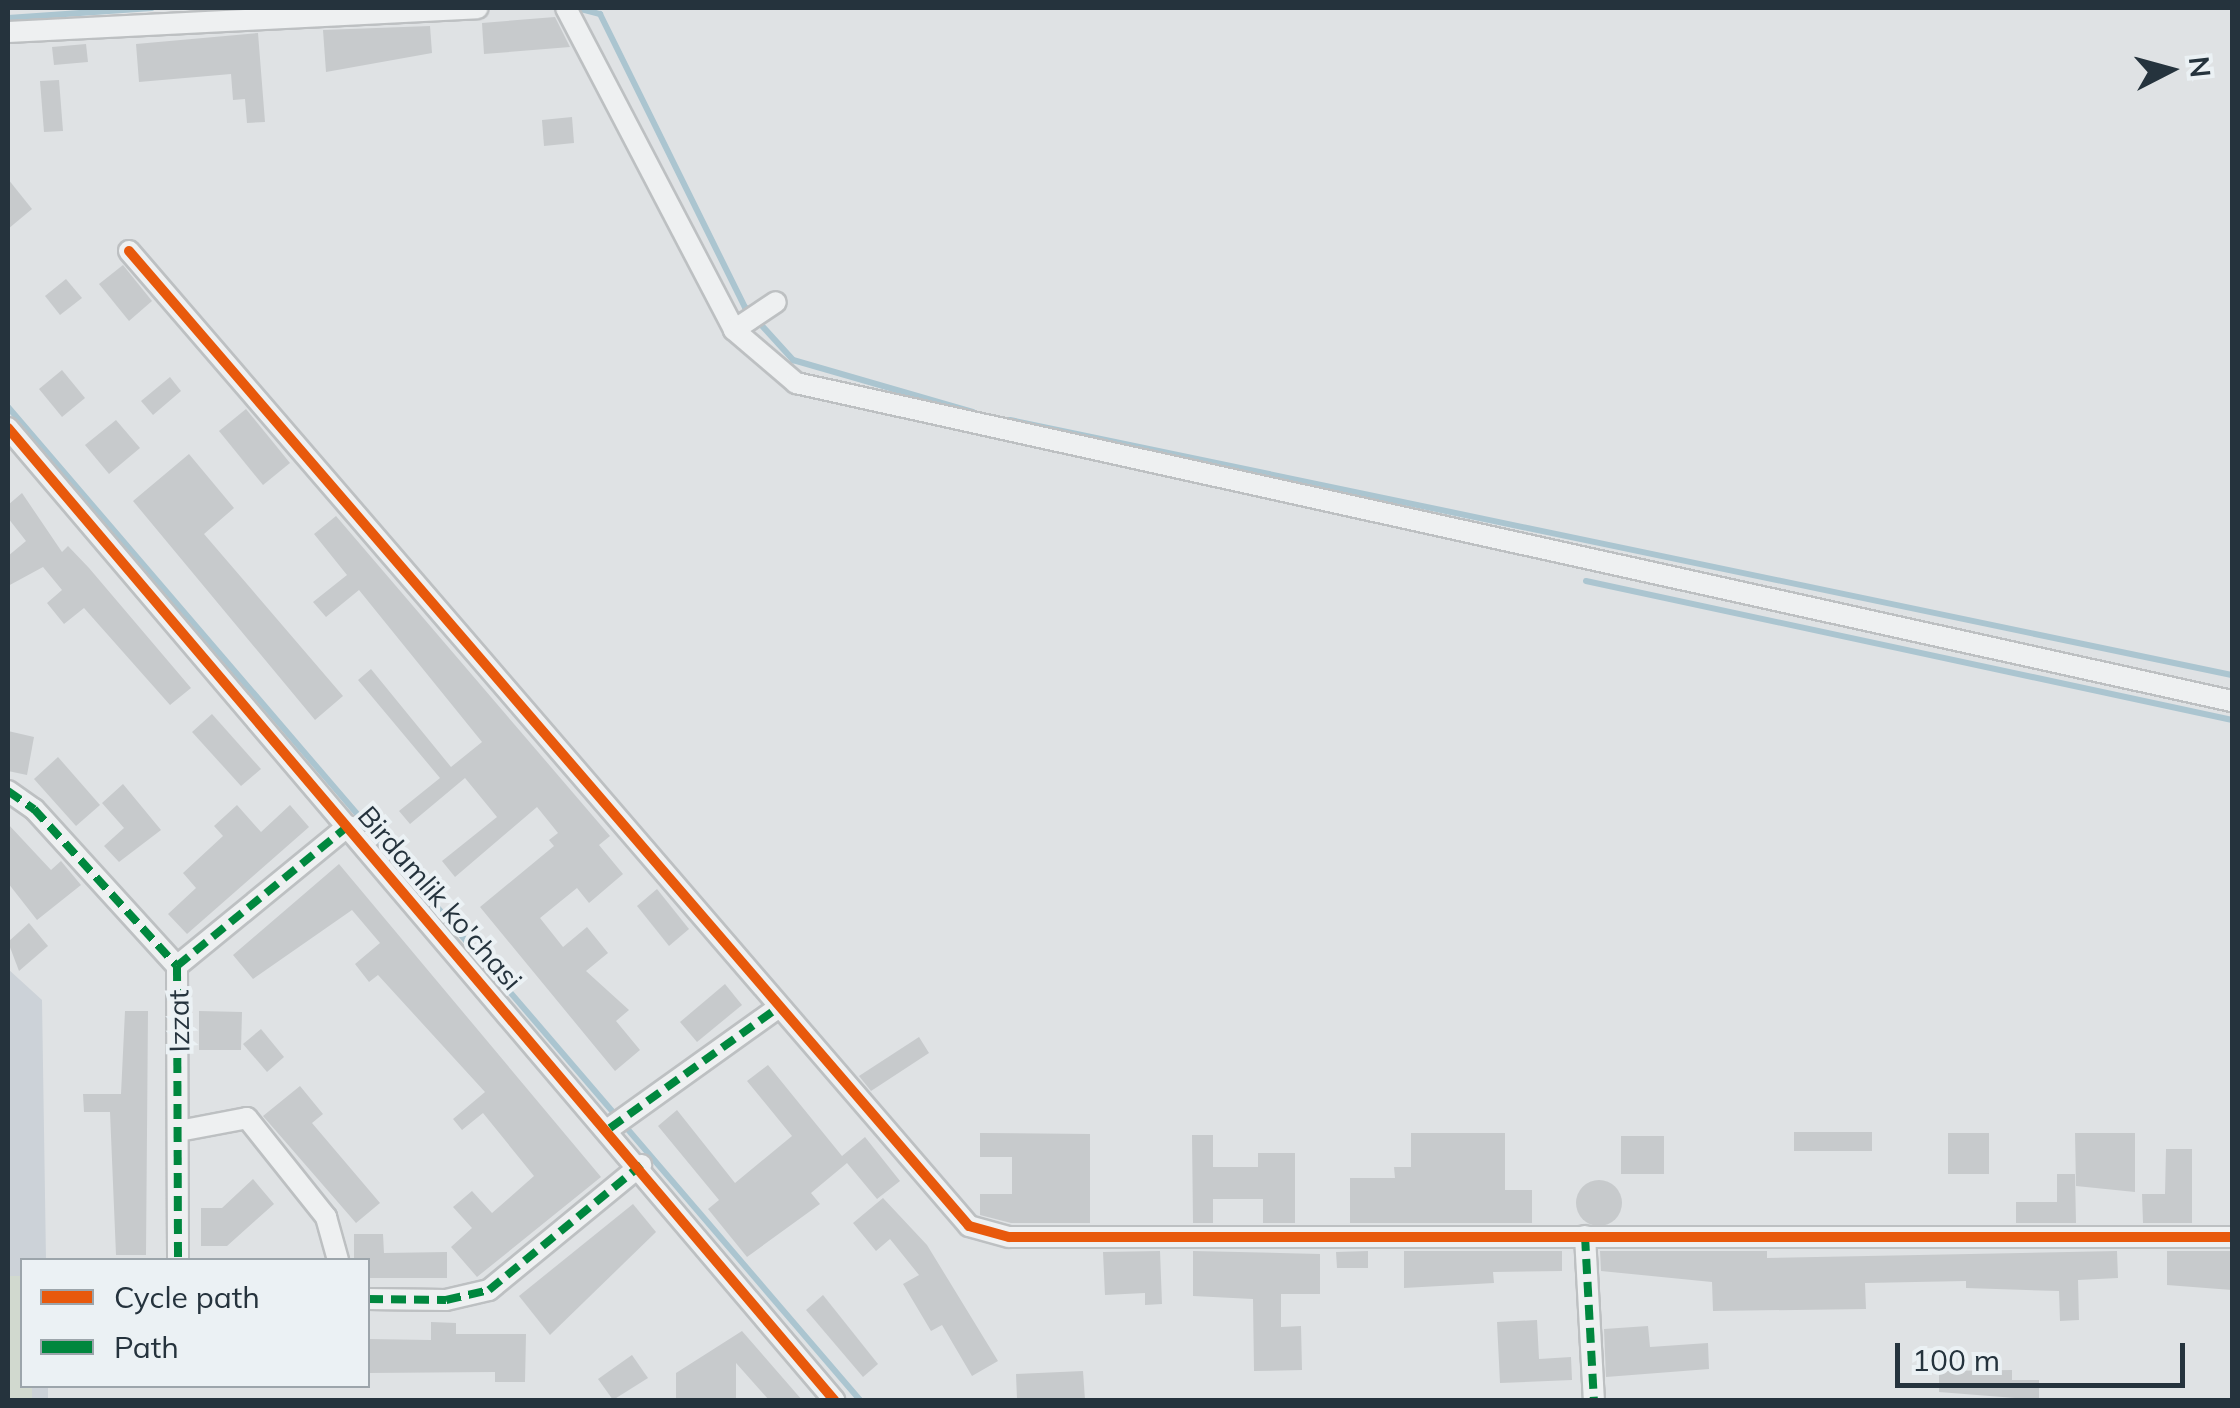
<!DOCTYPE html>
<style>
body{margin:0}
#map{position:relative;width:2240px;height:1408px;overflow:hidden;background:#dfe2e4;font-family:Mulish,sans-serif}
div>[style]{position:absolute}
.built>*{inset:0;background:#ccd2d8}
.green>*{inset:0;background:#d1d9cf}
.stream>*{height:6px;margin:-3px;padding:0 3px;transform-origin:3px;border-radius:3px;background:#abc5d0}
.building>*{inset:0;background:#c7cacc}
.round{border-radius:50%}
.roads{filter:drop-shadow(2px 0 #bdc0c2) drop-shadow(-2px 0 #bdc0c2) drop-shadow(0 2px #bdc0c2) drop-shadow(0 -2px #bdc0c2)}
.minor>*{height:20px;margin:-10px;padding:0 10px;transform-origin:10px;border-radius:10px;background:#eef0f1}
.quiet>*{height:8px;margin-top:-4px;transform-origin:0;background:repeating-linear-gradient(90deg,#00873e 0 15px,transparent 0 23px)}
.cycleway>*{height:10px;margin:-5px;padding:0 5px;transform-origin:5px;border-radius:5px;background:#e8590c}
span{translate:-50% -50%;white-space:nowrap;text-align:center;line-height:1.15;-webkit-text-stroke:8px #ebf1f4;paint-order:stroke}
.street-label{font-size:28px;color:#25333d}
.frame{position:absolute;inset:0;border:10px solid #25333d;pointer-events:none}
.legend{position:absolute;left:20px;top:1258px;width:350px;height:130px;box-sizing:border-box;background:#ebf1f4;border:2px solid #9ca5ab;margin:0;padding:12px 18px;list-style:none;font-size:30px;color:#25333d}
.legend li{display:flex;align-items:center;gap:20px;height:50px}
.legend b{width:50px;border:2px solid #9ca5ab}
.north{position:absolute;left:2120px;top:20px;width:100px;height:100px;-webkit-text-stroke:8px #ebf1f4;paint-order:stroke;rotate:84deg;font-size:28px;font-weight:700;line-height:40px;text-align:center;color:#25333d}
.north::after{content:'';display:block;margin:auto;width:35px;height:45px;background:#25333d;clip-path:polygon(50% 0,100% 100%,50% 72%,0 100%)}
.scale{position:absolute;left:1895px;top:1343px;width:290px;height:45px;box-sizing:border-box;border:5px solid #25333d;border-top:0;padding-left:12px;font-size:30px;line-height:35px;white-space:nowrap;color:#25333d;-webkit-text-stroke:8px #ebf1f4;paint-order:stroke}
</style>
<div id="map">
<div class="built">
<div style="clip-path:polygon(8px 969px,42px 1000px,46px 1260px,22px 1260px,22px 1386px,48px 1386px,48px 1400px,8px 1400px)"></div>
</div>
<div class="green">
<div style="clip-path:polygon(8px 1276px,22px 1276px,22px 1386px,32px 1386px,32px 1400px,8px 1400px)"></div>
</div>
<div class="stream">
<div style="left:577px;top:8px;width:24px;rotate:15deg"></div>
<div style="left:600px;top:14px;width:327px;rotate:63.7deg"></div>
<div style="left:745px;top:307px;width:72px;rotate:47.8deg"></div>
<div style="left:793px;top:360px;width:187px;rotate:16.1deg"></div>
<div style="left:8px;top:18px;width:144px;rotate:-4deg"></div>
<div style="left:8px;top:407px;width:1308px;rotate:49.37deg"></div>
<div style="left:1010px;top:420px;width:1248px;rotate:11.79deg"></div>
<div style="left:1586px;top:581px;width:661px;rotate:12.14deg"></div>
</div>
<div class="building">
<div style="clip-path:polygon(555px 17px,570px 47px,484px 54px,482px 23px)"></div>
<div style="clip-path:polygon(430px 26px,432px 53px,326px 72px,323px 30px)"></div>
<div style="clip-path:polygon(258px 33px,265px 122px,247px 123px,245px 99px,233px 100px,231px 74px,139px 82px,136px 44px)"></div>
<div style="clip-path:polygon(86px 44px,88px 62px,54px 65px,52px 47px)"></div>
<div style="clip-path:polygon(59px 80px,63px 131px,44px 132px,40px 81px)"></div>
<div style="clip-path:polygon(572px 117px,574px 143px,544px 146px,542px 120px)"></div>
<div style="clip-path:polygon(8px 179px,32px 209px,8px 229px)"></div>
<div style="clip-path:polygon(123px 265px,152px 301px,129px 321px,99px 284px)"></div>
<div style="clip-path:polygon(66px 279px,82px 298px,60px 315px,45px 296px)"></div>
<div style="clip-path:polygon(62px 370px,85px 398px,62px 417px,39px 389px)"></div>
<div style="clip-path:polygon(170px 377px,181px 391px,153px 415px,141px 401px)"></div>
<div style="clip-path:polygon(246px 409px,290px 463px,263px 485px,219px 431px)"></div>
<div style="clip-path:polygon(116px 420px,140px 448px,109px 474px,85px 445px)"></div>
<div style="clip-path:polygon(189px 454px,234px 508px,204px 534px,343px 696px,315px 720px,133px 501px)"></div>
<div style="clip-path:polygon(22px 493px,62px 552px,68px 546px,89px 568px,191px 688px,170px 705px,84px 608px,64px 624px,47px 603px,62px 590px,43px 567px,8px 586px,8px 556px,26px 541px,8px 518px,8px 505px)"></div>
<div style="clip-path:polygon(336px 516px,610px 836px,599px 845px,623px 874px,589px 903px,577px 888px,540px 918px,563px 947px,587px 927px,608px 953px,586px 971px,629px 1010px,616px 1021px,640px 1050px,615px 1071px,480px 907px,554px 846px,549px 840px,558px 833px,537px 807px,455px 877px,442px 861px,497px 817px,465px 778px,410px 824px,399px 811px,440px 778px,358px 680px,371px 669px,451px 767px,482px 742px,359px 590px,326px 617px,313px 602px,347px 575px,314px 534px)"></div>
<div style="clip-path:polygon(212px 714px,261px 769px,241px 786px,192px 732px)"></div>
<div style="clip-path:polygon(8px 731px,34px 737px,27px 775px,8px 771px)"></div>
<div style="clip-path:polygon(58px 757px,100px 805px,76px 826px,34px 779px)"></div>
<div style="clip-path:polygon(123px 784px,161px 830px,119px 862px,104px 846px,124px 828px,102px 803px)"></div>
<div style="clip-path:polygon(237px 805px,261px 832px,290px 805px,309px 827px,187px 934px,168px 914px,196px 888px,183px 873px,223px 836px,214px 826px)"></div>
<div style="clip-path:polygon(8px 824px,51px 870px,61px 861px,81px 885px,37px 920px,8px 883px)"></div>
<div style="clip-path:polygon(339px 864px,601px 1177px,477px 1277px,451px 1247px,472px 1228px,453px 1207px,472px 1191px,492px 1213px,534px 1176px,483px 1113px,462px 1130px,453px 1119px,485px 1092px,378px 975px,369px 982px,355px 964px,380px 943px,352px 910px,253px 979px,233px 955px)"></div>
<div style="clip-path:polygon(657px 889px,689px 929px,669px 946px,637px 906px)"></div>
<div style="clip-path:polygon(29px 923px,48px 946px,19px 971px,8px 942px)"></div>
<div style="clip-path:polygon(725px 984px,742px 1005px,697px 1042px,680px 1022px)"></div>
<div style="clip-path:polygon(125px 1011px,148px 1011px,146px 1255px,116px 1255px,110px 1112px,84px 1112px,83px 1094px,121px 1094px)"></div>
<div style="clip-path:polygon(199px 1011px,242px 1012px,241px 1050px,199px 1050px)"></div>
<div style="clip-path:polygon(261px 1029px,284px 1057px,267px 1072px,243px 1044px)"></div>
<div style="clip-path:polygon(919px 1037px,929px 1053px,871px 1091px,859px 1076px)"></div>
<div style="clip-path:polygon(768px 1065px,842px 1156px,865px 1137px,900px 1181px,877px 1199px,847px 1163px,811px 1193px,820px 1204px,747px 1257px,708px 1209px,719px 1200px,658px 1126px,677px 1110px,735px 1183px,792px 1136px,747px 1081px)"></div>
<div style="clip-path:polygon(300px 1086px,323px 1114px,312px 1123px,380px 1203px,356px 1223px,263px 1116px)"></div>
<div style="clip-path:polygon(1794px 1132px,1872px 1132px,1872px 1151px,1794px 1151px)"></div>
<div style="clip-path:polygon(980px 1133px,1090px 1134px,1090px 1223px,1011px 1223px,980px 1215px,980px 1194px,1012px 1194px,1012px 1157px,980px 1157px)"></div>
<div style="clip-path:polygon(1411px 1133px,1505px 1133px,1505px 1190px,1532px 1190px,1532px 1223px,1350px 1223px,1350px 1178px,1395px 1178px,1394px 1167px,1411px 1167px)"></div>
<div style="clip-path:polygon(1948px 1133px,1989px 1133px,1989px 1174px,1948px 1174px)"></div>
<div style="clip-path:polygon(2075px 1133px,2135px 1133px,2135px 1192px,2076px 1186px)"></div>
<div style="clip-path:polygon(1192px 1135px,1213px 1135px,1213px 1167px,1258px 1167px,1258px 1153px,1295px 1153px,1295px 1223px,1263px 1223px,1263px 1199px,1213px 1199px,1213px 1223px,1193px 1223px)"></div>
<div style="clip-path:polygon(1621px 1136px,1664px 1136px,1664px 1174px,1621px 1174px)"></div>
<div style="clip-path:polygon(2166px 1149px,2192px 1149px,2192px 1223px,2143px 1223px,2142px 1194px,2165px 1194px)"></div>
<div style="clip-path:polygon(2057px 1174px,2075px 1174px,2076px 1223px,2016px 1223px,2016px 1202px,2057px 1202px)"></div>
<div style="clip-path:polygon(253px 1179px,274px 1204px,227px 1246px,201px 1246px,201px 1208px,222px 1208px)"></div>
<div class="round" style="left:1576px;top:1180px;width:46px;height:46px"></div>
<div style="clip-path:polygon(883px 1198px,927px 1245px,998px 1361px,972px 1376px,942px 1325px,931px 1331px,903px 1284px,919px 1275px,890px 1239px,876px 1251px,853px 1223px)"></div>
<div style="clip-path:polygon(633px 1204px,656px 1232px,550px 1335px,519px 1296px)"></div>
<div style="clip-path:polygon(354px 1234px,383px 1234px,384px 1253px,447px 1252px,447px 1278px,368px 1278px,368px 1260px,354px 1260px)"></div>
<div style="clip-path:polygon(1160px 1251px,1162px 1304px,1145px 1305px,1145px 1293px,1105px 1295px,1103px 1252px)"></div>
<div style="clip-path:polygon(1193px 1251px,1320px 1254px,1320px 1294px,1281px 1294px,1281px 1327px,1301px 1326px,1302px 1370px,1254px 1371px,1253px 1299px,1193px 1296px)"></div>
<div style="clip-path:polygon(1368px 1251px,1368px 1268px,1337px 1268px,1336px 1252px)"></div>
<div style="clip-path:polygon(1404px 1251px,1562px 1251px,1562px 1271px,1493px 1272px,1494px 1283px,1404px 1288px)"></div>
<div style="clip-path:polygon(1600px 1251px,1767px 1251px,1767px 1258px,2117px 1251px,2118px 1278px,2078px 1280px,2079px 1320px,2060px 1321px,2059px 1291px,1966px 1288px,1966px 1281px,1865px 1283px,1866px 1309px,1713px 1311px,1712px 1282px,1601px 1271px)"></div>
<div style="clip-path:polygon(2167px 1251px,2232px 1251px,2232px 1290px,2167px 1285px)"></div>
<div style="clip-path:polygon(823px 1295px,878px 1364px,863px 1377px,806px 1310px)"></div>
<div style="clip-path:polygon(1537px 1320px,1539px 1359px,1571px 1357px,1572px 1380px,1500px 1383px,1497px 1322px)"></div>
<div style="clip-path:polygon(431px 1322px,456px 1323px,456px 1334px,526px 1334px,525px 1382px,495px 1382px,495px 1372px,368px 1373px,368px 1339px,431px 1340px)"></div>
<div style="clip-path:polygon(1648px 1326px,1650px 1347px,1708px 1343px,1709px 1369px,1606px 1377px,1604px 1329px)"></div>
<div style="clip-path:polygon(742px 1331px,802px 1400px,769px 1400px,736px 1363px,736px 1400px,676px 1400px,676px 1373px)"></div>
<div style="clip-path:polygon(632px 1355px,648px 1378px,613px 1400px,598px 1379px)"></div>
<div style="clip-path:polygon(2012px 1370px,2012px 1380px,2039px 1380px,2039px 1400px,1939px 1392px,1939px 1371px)"></div>
<div style="clip-path:polygon(1083px 1371px,1085px 1400px,1017px 1399px,1016px 1374px)"></div>
</div>
<div class="roads">
<div class="minor">
<div style="left:566px;top:8px;width:363px;rotate:62.4deg"></div>
<div style="left:734px;top:330px;width:82px;rotate:40.5deg"></div>
<div style="left:796px;top:383px;width:1471px;rotate:12.49deg"></div>
<div style="left:8px;top:32px;width:470px;rotate:-2.9deg"></div>
<div style="left:129px;top:251px;width:1287px;rotate:49.25deg"></div>
<div style="left:969px;top:1226px;width:41px;rotate:15.4deg"></div>
<div style="left:1009px;top:1237px;width:1223px"></div>
<div style="left:734px;top:330px;width:50px;rotate:-33.7deg"></div>
<div style="left:8px;top:428px;width:1276px;rotate:49.64deg"></div>
<div style="left:8px;top:791px;width:32px;rotate:35deg"></div>
<div style="left:34px;top:809px;width:212px;rotate:47.7deg"></div>
<div style="left:177px;top:966px;width:294px;rotate:89.8deg"></div>
<div style="left:177px;top:966px;width:221px;rotate:-39.3deg"></div>
<div style="left:610px;top:1128px;width:203px;rotate:-35.6deg"></div>
<div style="left:179px;top:1131px;width:69px;rotate:-10.8deg"></div>
<div style="left:247px;top:1118px;width:127px;rotate:51.4deg"></div>
<div style="left:326px;top:1217px;width:45px;rotate:74.4deg"></div>
<div style="left:1585px;top:1236px;width:164px;rotate:86.9deg"></div>
<div style="left:368px;top:1299px;width:78px;rotate:0.7deg"></div>
<div style="left:446px;top:1300px;width:44px;rotate:-13.1deg"></div>
<div style="left:489px;top:1290px;width:197px;rotate:-39.4deg"></div>
</div>
</div>
<div class="quiet">
<div style="left:8px;top:791px;width:32px;rotate:35deg"></div>
<div style="left:34px;top:809px;width:212px;rotate:47.7deg"></div>
<div style="left:177px;top:966px;width:294px;rotate:89.8deg"></div>
<div style="left:177px;top:966px;width:221px;rotate:-39.3deg"></div>
<div style="left:610px;top:1128px;width:203px;rotate:-35.6deg"></div>
<div style="left:1585px;top:1236px;width:164px;rotate:86.9deg"></div>
<div style="left:368px;top:1299px;width:78px;rotate:0.7deg"></div>
<div style="left:446px;top:1300px;width:44px;rotate:-13.1deg"></div>
<div style="left:489px;top:1290px;width:197px;rotate:-39.4deg"></div>
</div>
<div class="cycleway">
<div style="left:129px;top:251px;width:1287px;rotate:49.25deg"></div>
<div style="left:969px;top:1226px;width:41px;rotate:15.4deg"></div>
<div style="left:1009px;top:1237px;width:1223px"></div>
<div style="left:8px;top:428px;width:1276px;rotate:49.64deg"></div>
</div>
<div class="street-label">
<span style="left:440px;top:898px;rotate:49deg">Birdamlik ko'chasi</span>
<span style="left:179px;top:1021px;rotate:-91deg">Izzat</span>
</div>
<div class="frame"></div>
<ul class="legend">
<li><b style="height:12px;background:#e8590c"></b>Cycle path</li>
<li><b style="height:12px;background:#00873e"></b>Path</li>
</ul>
<div class="north">N</div>
<div class="scale">100 m</div>
</div>
